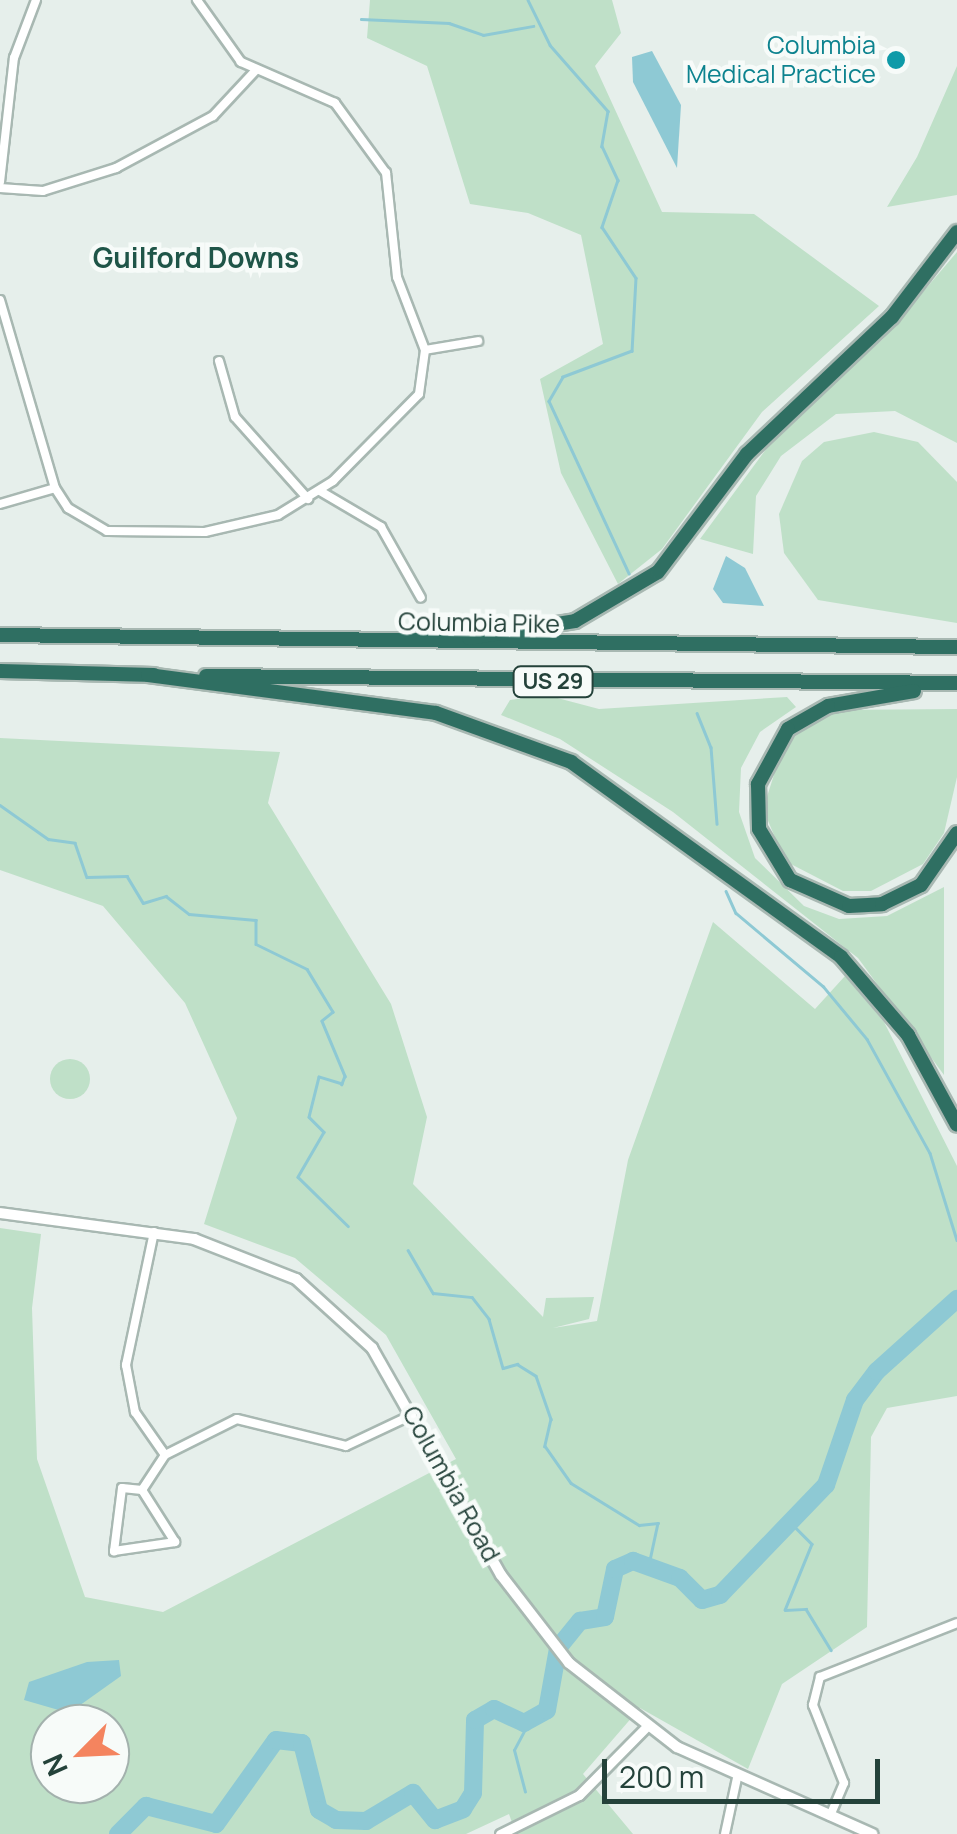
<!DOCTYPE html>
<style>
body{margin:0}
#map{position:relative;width:957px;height:1834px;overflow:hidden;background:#e6efeb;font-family:Manrope,sans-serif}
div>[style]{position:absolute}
.green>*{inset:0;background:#bfe0c8}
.round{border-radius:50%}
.water>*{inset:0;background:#8ec9d4}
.stream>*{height:2.5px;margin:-1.25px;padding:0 1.25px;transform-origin:1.25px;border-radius:1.25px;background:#8ec9d4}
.river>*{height:18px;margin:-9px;padding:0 9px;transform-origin:9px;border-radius:9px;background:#8ec9d4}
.roads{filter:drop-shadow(2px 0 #a8b8b2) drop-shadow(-2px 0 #a8b8b2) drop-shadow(0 2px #a8b8b2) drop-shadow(0 -2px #a8b8b2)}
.minor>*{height:8px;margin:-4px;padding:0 4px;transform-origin:4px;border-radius:4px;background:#fff}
.tertiary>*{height:9px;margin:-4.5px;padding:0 4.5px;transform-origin:4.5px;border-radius:4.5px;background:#fff}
.secondary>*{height:10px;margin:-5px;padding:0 5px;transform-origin:5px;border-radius:5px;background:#fff}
.motorway>*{height:14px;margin:-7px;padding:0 7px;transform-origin:7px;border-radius:7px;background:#2f6f62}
.dots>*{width:28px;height:28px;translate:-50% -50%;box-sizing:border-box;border:5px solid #f7fbf9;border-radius:50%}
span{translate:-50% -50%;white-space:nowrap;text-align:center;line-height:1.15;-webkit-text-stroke:9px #f7fbf9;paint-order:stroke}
.shield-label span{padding:2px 8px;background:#f7fbf9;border:2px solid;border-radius:8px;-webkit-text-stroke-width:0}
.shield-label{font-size:22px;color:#24423a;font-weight:700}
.culture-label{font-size:25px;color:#0d838f}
.right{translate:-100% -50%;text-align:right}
.street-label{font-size:25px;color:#24423a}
.neighbourhood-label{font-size:28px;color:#1f5548;font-weight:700}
.north{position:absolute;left:30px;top:1704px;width:100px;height:100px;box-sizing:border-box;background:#f7fbf9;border:2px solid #a3b1ad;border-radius:50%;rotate:246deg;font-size:28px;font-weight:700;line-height:40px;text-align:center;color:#24423a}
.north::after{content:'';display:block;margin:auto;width:35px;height:45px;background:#f4845f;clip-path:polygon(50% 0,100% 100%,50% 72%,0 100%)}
.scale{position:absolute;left:602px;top:1759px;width:278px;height:45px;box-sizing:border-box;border:5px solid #24423a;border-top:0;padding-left:12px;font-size:30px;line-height:35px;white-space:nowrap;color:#24423a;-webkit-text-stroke:8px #f7fbf9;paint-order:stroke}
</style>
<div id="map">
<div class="green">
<div style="clip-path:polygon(370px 0,612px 0,621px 33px,595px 66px,662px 212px,754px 214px,879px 306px,762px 412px,662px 549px,618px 584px,561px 473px,540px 379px,603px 344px,581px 235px,528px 213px,470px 204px,427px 66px,367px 38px)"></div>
<div style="clip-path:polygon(957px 66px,957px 195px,887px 207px,917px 157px)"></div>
<div style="clip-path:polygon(957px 252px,957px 443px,895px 411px,836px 414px,781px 456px,756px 496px,753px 554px,700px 539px,778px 433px,883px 339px)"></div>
<div style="clip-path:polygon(874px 432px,918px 442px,957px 482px,957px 623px,818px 600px,784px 553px,779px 514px,802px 461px,824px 442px)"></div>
<div style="clip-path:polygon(546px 695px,599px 709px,787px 697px,796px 707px,760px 732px,741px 768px,739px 812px,755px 858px,804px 906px,839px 919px,887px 916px,944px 887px,944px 1075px,858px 958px,673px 812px,560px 739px,501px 715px,510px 700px)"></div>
<div style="clip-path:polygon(957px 709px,957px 777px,944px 833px,923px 864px,871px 891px,843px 891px,785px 861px,763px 809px,782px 750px,807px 724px,834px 710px)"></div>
<div style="clip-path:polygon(evenodd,0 738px,280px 752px,268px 803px,391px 1004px,427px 1117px,413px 1184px,543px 1317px,546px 1298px,594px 1297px,589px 1319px,553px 1328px,597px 1321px,628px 1160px,713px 922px,815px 1009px,845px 976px,884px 1022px,957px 1166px,957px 1396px,887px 1408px,871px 1437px,867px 1627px,782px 1684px,748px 1769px,640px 1708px,583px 1774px,633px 1834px,516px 1834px,509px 1814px,466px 1834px,0 1834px,0 1228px,41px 1234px,32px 1308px,37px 1459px,85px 1597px,163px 1612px,456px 1459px,386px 1335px,295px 1258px,204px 1224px,237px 1118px,185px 1003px,103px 906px,0 870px,0 738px,50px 1724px,110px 1724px,110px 1784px,50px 1784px,50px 1724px)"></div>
<div class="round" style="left:50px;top:1059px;width:40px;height:40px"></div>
</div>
<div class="water">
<div style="clip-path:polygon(652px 51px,681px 105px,677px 168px,633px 82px,632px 57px)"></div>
<div style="clip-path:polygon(726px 556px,745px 568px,764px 606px,723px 603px,713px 589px)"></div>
<div style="clip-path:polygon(87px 1662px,119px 1660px,121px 1676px,69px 1713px,24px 1700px,29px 1682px)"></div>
</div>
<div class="stream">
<div style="left:528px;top:0;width:50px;rotate:63.9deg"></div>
<div style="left:550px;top:45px;width:88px;rotate:48.7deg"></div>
<div style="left:608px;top:111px;width:36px;rotate:100deg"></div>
<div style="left:602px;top:146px;width:38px;rotate:65deg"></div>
<div style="left:618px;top:180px;width:50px;rotate:108.8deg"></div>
<div style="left:602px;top:227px;width:61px;rotate:56.3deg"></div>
<div style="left:636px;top:278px;width:73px;rotate:93.1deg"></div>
<div style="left:632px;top:351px;width:74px;rotate:159.4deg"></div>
<div style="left:563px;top:377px;width:28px;rotate:120deg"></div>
<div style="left:549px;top:401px;width:190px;rotate:65.1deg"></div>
<div style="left:361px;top:19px;width:88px;rotate:2.6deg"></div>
<div style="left:449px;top:23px;width:36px;rotate:19deg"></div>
<div style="left:483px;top:35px;width:51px;rotate:-10.2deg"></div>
<div style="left:697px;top:713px;width:37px;rotate:68deg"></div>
<div style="left:711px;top:747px;width:77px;rotate:85.5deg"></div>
<div style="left:0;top:805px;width:59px;rotate:35.3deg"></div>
<div style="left:48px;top:839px;width:27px;rotate:8deg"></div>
<div style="left:75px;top:843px;width:36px;rotate:71deg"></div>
<div style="left:87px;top:877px;width:40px;rotate:-1.4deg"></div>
<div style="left:127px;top:876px;width:31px;rotate:59deg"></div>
<div style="left:143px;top:903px;width:24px;rotate:-17deg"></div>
<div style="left:166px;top:896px;width:29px;rotate:38deg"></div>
<div style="left:189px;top:914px;width:67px;rotate:5.1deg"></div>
<div style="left:256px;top:920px;width:24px;rotate:90deg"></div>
<div style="left:256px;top:944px;width:57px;rotate:26.1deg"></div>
<div style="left:307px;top:969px;width:50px;rotate:58.8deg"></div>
<div style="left:333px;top:1012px;width:14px;rotate:141deg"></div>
<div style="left:322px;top:1021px;width:60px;rotate:67.3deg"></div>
<div style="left:345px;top:1076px;width:9px;rotate:111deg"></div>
<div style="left:342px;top:1084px;width:24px;rotate:-163deg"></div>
<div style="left:319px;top:1077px;width:41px;rotate:104deg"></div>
<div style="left:309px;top:1117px;width:21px;rotate:45deg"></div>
<div style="left:324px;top:1132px;width:52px;rotate:120deg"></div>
<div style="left:298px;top:1177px;width:70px;rotate:44.4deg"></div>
<div style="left:726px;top:891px;width:24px;rotate:66deg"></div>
<div style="left:736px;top:913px;width:114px;rotate:40deg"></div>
<div style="left:823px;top:986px;width:69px;rotate:50.3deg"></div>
<div style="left:867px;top:1039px;width:130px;rotate:61.1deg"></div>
<div style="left:930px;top:1153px;width:91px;rotate:72.8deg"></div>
<div style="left:408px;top:1250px;width:50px;rotate:59.8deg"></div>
<div style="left:433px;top:1293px;width:39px;rotate:6deg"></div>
<div style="left:472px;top:1297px;width:28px;rotate:52deg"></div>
<div style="left:489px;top:1319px;width:51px;rotate:74.1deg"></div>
<div style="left:503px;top:1368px;width:15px;rotate:-16deg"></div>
<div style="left:517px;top:1364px;width:22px;rotate:32deg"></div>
<div style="left:536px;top:1376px;width:46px;rotate:70.8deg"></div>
<div style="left:551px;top:1419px;width:28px;rotate:103deg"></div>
<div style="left:545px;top:1446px;width:45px;rotate:54.9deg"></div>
<div style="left:571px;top:1483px;width:80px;rotate:31.7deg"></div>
<div style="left:639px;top:1525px;width:19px;rotate:-6deg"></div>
<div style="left:658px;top:1523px;width:43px;rotate:102.1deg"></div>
<div style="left:792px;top:1524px;width:28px;rotate:45deg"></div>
<div style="left:812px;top:1544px;width:71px;rotate:112.2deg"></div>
<div style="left:785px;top:1610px;width:21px;rotate:-3deg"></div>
<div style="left:806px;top:1609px;width:48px;rotate:58.6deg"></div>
<div style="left:525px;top:1792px;width:43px;rotate:-104.7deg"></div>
<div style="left:514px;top:1750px;width:34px;rotate:-62deg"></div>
</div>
<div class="river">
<div style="left:118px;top:1834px;width:40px;rotate:-45deg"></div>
<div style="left:146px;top:1806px;width:72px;rotate:14.4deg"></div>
<div style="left:216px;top:1824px;width:103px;rotate:-54.5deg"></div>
<div style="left:276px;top:1740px;width:26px;rotate:7deg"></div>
<div style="left:302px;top:1743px;width:69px;rotate:75.8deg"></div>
<div style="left:319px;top:1810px;width:20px;rotate:30deg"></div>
<div style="left:336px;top:1820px;width:30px;rotate:2deg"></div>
<div style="left:366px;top:1821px;width:55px;rotate:-30.8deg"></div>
<div style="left:413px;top:1793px;width:35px;rotate:51deg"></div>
<div style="left:435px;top:1820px;width:30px;rotate:-21deg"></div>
<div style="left:463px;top:1809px;width:19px;rotate:-58deg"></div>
<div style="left:473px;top:1793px;width:73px;rotate:-88.4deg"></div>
<div style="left:475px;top:1720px;width:22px;rotate:-30deg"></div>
<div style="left:494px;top:1709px;width:33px;rotate:25deg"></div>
<div style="left:524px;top:1723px;width:26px;rotate:-29deg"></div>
<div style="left:547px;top:1710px;width:63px;rotate:-79.9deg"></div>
<div style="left:558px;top:1648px;width:35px;rotate:-51deg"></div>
<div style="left:580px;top:1621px;width:25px;rotate:-9deg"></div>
<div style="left:605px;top:1617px;width:49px;rotate:-78.2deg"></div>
<div style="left:615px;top:1569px;width:20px;rotate:-24deg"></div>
<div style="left:633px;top:1561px;width:50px;rotate:19.9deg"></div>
<div style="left:680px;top:1578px;width:31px;rotate:45deg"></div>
<div style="left:702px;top:1600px;width:19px;rotate:-16deg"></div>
<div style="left:720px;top:1595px;width:153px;rotate:-46.1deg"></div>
<div style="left:826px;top:1485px;width:90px;rotate:-71.2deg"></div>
<div style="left:855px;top:1400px;width:36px;rotate:-53deg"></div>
<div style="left:877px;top:1371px;width:108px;rotate:-42deg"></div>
</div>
<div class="roads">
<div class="minor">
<div style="left:0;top:182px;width:125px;rotate:-83.6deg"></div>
<div style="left:14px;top:58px;width:62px;rotate:-69.2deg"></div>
<div style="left:0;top:188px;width:43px;rotate:4deg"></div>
<div style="left:43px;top:191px;width:77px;rotate:-17.5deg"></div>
<div style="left:116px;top:168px;width:110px;rotate:-28.2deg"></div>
<div style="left:213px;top:116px;width:63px;rotate:-46.9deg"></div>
<div style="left:0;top:300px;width:196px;rotate:73.7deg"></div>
<div style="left:55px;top:488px;width:24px;rotate:57deg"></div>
<div style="left:68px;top:508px;width:45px;rotate:30.5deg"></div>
<div style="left:107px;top:531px;width:98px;rotate:0.6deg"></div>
<div style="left:205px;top:532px;width:75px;rotate:-13.1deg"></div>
<div style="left:278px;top:515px;width:65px;rotate:-31.7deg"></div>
<div style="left:333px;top:481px;width:122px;rotate:-45.3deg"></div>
<div style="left:419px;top:394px;width:44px;rotate:-82.2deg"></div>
<div style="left:425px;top:350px;width:78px;rotate:-111deg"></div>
<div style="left:397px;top:277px;width:105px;rotate:-96deg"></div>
<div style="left:386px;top:173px;width:87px;rotate:-126.1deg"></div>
<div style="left:335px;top:103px;width:103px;rotate:-156.4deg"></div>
<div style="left:241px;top:62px;width:76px;rotate:-125.4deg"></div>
<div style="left:425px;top:350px;width:54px;rotate:-9.6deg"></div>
<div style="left:219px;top:361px;width:58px;rotate:74.1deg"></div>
<div style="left:235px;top:417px;width:110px;rotate:48.3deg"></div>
<div style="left:320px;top:491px;width:71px;rotate:30.5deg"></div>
<div style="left:381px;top:527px;width:81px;rotate:60.6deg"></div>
<div style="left:0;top:504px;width:57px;rotate:-16.2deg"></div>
<div style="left:154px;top:1232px;width:136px;rotate:101.9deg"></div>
<div style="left:126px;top:1365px;width:48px;rotate:79.2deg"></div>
<div style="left:135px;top:1412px;width:52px;rotate:55.1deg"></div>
<div style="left:165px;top:1455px;width:80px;rotate:-26.6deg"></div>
<div style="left:237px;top:1419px;width:112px;rotate:13.9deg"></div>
<div style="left:346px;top:1446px;width:73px;rotate:-25.2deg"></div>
<div style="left:142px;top:1490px;width:20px;rotate:-174deg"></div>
<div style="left:122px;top:1488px;width:64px;rotate:97.2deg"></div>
<div style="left:114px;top:1551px;width:62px;rotate:-8.4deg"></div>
<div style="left:175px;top:1542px;width:62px;rotate:-122.4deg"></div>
<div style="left:142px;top:1490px;width:42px;rotate:-56.7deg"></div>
<div style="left:830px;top:1816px;width:36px;rotate:-67deg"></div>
<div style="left:844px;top:1783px;width:84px;rotate:-111.7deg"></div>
<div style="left:813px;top:1705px;width:29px;rotate:-76deg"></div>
<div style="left:820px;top:1677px;width:147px;rotate:-21.5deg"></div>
<div style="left:725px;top:1834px;width:57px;rotate:-77.9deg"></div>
</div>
<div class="tertiary">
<div style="left:500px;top:1834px;width:88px;rotate:-26.3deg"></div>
<div style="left:579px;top:1795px;width:94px;rotate:-45.4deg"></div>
</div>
<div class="secondary">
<div style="left:0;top:1213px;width:196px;rotate:7.6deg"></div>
<div style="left:194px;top:1239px;width:110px;rotate:21.4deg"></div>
<div style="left:296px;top:1279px;width:103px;rotate:42.2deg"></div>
<div style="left:372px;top:1348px;width:261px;rotate:60.4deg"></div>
<div style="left:501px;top:1575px;width:111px;rotate:52.3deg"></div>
<div style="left:569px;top:1663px;width:137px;rotate:37.9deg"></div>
<div style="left:677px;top:1747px;width:214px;rotate:24deg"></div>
</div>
<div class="motorway">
<div style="left:0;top:635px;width:957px;rotate:0.72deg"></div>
<div style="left:469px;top:638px;width:107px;rotate:-9.1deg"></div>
<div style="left:575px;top:621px;width:96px;rotate:-30.6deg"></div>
<div style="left:658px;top:572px;width:148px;rotate:-53deg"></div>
<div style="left:747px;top:454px;width:199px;rotate:-43.4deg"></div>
<div style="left:892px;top:317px;width:107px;rotate:-52.6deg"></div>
<div style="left:0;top:671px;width:154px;rotate:1.5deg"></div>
<div style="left:148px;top:675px;width:290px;rotate:7.5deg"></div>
<div style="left:436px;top:713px;width:144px;rotate:19.9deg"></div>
<div style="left:571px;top:762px;width:333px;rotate:35.8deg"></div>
<div style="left:841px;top:957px;width:103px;rotate:49.3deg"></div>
<div style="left:908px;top:1035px;width:102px;rotate:61.4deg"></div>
<div style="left:206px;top:676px;width:751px;rotate:0.53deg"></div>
<div style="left:914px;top:691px;width:87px;rotate:170.1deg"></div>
<div style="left:828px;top:706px;width:46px;rotate:150.1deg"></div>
<div style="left:788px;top:729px;width:63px;rotate:118.6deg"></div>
<div style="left:758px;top:784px;width:45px;rotate:88.7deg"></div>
<div style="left:759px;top:829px;width:60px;rotate:58.7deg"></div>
<div style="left:790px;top:880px;width:64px;rotate:23.8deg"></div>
<div style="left:849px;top:906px;width:33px;rotate:-3deg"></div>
<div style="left:882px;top:904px;width:43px;rotate:-26deg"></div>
<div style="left:921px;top:885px;width:63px;rotate:-55.3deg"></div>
</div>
</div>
<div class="dots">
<div style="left:896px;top:60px;background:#0f9aa8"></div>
</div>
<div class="shield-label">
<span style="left:553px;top:682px">US 29</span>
</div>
<div class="culture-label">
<span class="right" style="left:876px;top:60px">Columbia<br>Medical Practice</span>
</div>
<div class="street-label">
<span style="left:479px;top:623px;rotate:1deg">Columbia Pike</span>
<span style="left:451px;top:1484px;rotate:61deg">Columbia Road</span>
</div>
<div class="neighbourhood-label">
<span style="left:196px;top:257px">Guilford Downs</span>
</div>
<div class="north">N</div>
<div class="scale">200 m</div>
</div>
